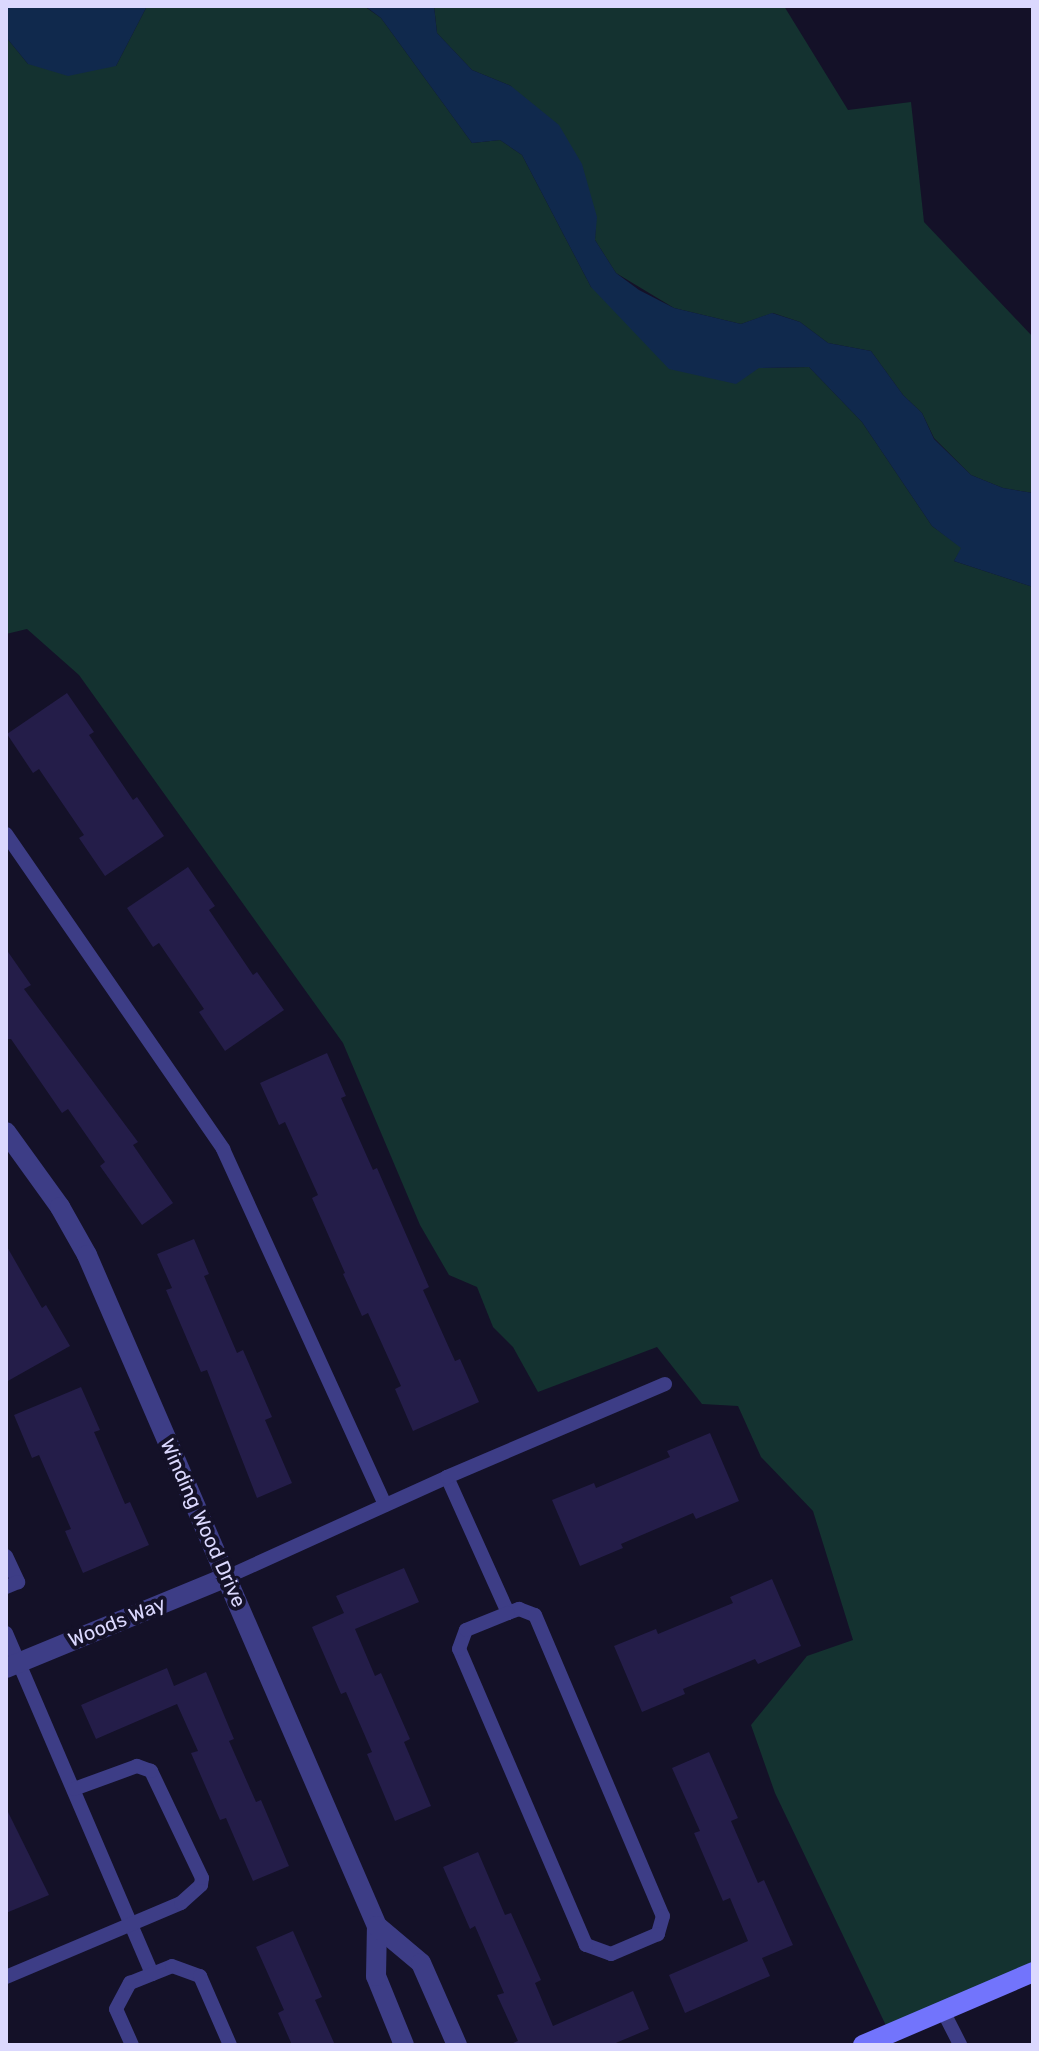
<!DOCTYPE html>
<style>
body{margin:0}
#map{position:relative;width:1039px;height:2051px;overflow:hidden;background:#141128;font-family:Rubik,sans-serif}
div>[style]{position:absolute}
.green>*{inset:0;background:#143230}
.water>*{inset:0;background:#10294d}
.building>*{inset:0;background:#241d49}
.service>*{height:14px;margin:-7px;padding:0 7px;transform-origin:7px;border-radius:7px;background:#3d3d86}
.minor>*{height:20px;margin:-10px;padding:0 10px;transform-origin:10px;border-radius:10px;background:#3d3d86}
.secondary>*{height:20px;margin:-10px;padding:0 10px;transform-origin:10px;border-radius:10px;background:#7274fc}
span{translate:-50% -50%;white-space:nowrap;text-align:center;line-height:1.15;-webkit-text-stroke:8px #141128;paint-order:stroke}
.street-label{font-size:20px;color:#dbd8fe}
.frame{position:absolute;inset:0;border:8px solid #dbd8fe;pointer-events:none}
</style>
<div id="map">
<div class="green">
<div style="clip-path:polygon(147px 6px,364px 6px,381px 18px,472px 143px,500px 140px,522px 155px,591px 287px,759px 368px,809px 367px,862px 422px,932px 526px,962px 548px,954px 561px,1033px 587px,1033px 1972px,890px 2034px,775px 1793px,751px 1725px,807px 1656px,853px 1640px,813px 1511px,761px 1457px,738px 1406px,702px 1404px,657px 1347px,538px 1392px,513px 1347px,493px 1327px,477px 1287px,449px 1275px,420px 1225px,343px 1043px,79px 675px,27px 629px,6px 634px,6px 37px,28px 64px,116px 66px)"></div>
<div style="clip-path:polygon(434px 6px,784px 6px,848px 110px,911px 102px,924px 222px,1033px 337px,1033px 493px,1003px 488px,971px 475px,934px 438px,922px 413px,903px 395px,871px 351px,828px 343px,800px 322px,773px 313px,741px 324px,674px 308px,616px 273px,595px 240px,596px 217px,511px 86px,472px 70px,437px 33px)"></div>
</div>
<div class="water">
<div style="clip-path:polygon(6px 6px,147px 6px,116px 66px,68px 76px,28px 64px,6px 37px)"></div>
<div style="clip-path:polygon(365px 6px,434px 6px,437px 33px,472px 70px,511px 86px,559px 125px,582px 164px,597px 217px,595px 240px,616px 273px,639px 290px,674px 308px,741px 324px,772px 313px,800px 322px,828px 343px,871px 351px,903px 395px,922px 413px,934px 439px,971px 475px,1003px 488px,1033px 493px,1033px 587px,954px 561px,961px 548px,932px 526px,862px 422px,809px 367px,759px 368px,736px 384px,669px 369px,591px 287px,522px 155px,500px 140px,472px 143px,381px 18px)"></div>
</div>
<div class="building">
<div style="clip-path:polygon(67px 693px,94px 732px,89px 735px,133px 800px,137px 797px,164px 836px,105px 876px,79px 838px,84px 835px,39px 769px,33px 773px,7px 734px)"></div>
<div style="clip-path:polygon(188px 867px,215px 906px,209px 910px,253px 975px,257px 972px,284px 1010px,225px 1051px,199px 1012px,204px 1009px,159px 943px,153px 947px,127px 908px)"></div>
<div style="clip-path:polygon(6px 949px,31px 985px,24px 989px,138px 1142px,133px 1145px,173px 1203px,142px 1225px,100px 1166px,105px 1162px,68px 1109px,62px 1113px,11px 1039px,6px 1039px)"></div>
<div style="clip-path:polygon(327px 1053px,346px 1096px,341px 1098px,373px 1170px,377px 1168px,429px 1287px,423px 1290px,455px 1361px,460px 1359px,479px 1402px,413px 1431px,395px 1389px,401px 1386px,368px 1313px,362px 1316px,343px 1274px,345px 1273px,312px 1198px,318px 1195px,285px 1122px,279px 1125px,260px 1083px)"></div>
<div style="clip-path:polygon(194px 1239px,209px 1274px,204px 1276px,237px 1353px,243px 1350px,272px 1417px,265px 1420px,292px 1483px,257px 1498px,207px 1370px,201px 1372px,166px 1290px,172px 1288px,157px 1254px)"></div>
<div style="clip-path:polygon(6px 1245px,42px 1308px,46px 1305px,70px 1346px,6px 1382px)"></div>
<div style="clip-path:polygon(81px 1387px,100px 1430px,94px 1432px,125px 1504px,130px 1502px,149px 1545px,83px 1573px,65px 1531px,71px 1529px,39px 1455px,32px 1458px,14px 1415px)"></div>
<div style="clip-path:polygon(710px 1433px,739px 1501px,696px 1519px,693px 1513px,621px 1544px,623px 1548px,580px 1566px,552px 1500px,594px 1483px,596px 1488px,670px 1457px,667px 1451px)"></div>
<div style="clip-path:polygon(404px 1568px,419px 1602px,355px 1629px,375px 1676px,381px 1673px,410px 1739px,404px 1742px,431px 1806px,395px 1821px,367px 1754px,372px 1752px,346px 1692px,341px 1694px,312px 1627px,344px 1613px,336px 1596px)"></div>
<div style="clip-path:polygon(772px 1579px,801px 1646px,758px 1664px,755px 1659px,683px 1689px,685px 1694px,642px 1712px,614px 1646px,656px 1629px,658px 1634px,733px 1603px,730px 1597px)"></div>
<div style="clip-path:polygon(167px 1668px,174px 1686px,206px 1672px,234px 1739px,229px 1741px,256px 1802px,261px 1800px,289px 1866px,253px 1881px,226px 1818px,220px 1820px,191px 1753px,198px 1751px,177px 1704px,96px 1739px,81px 1705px)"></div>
<div style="clip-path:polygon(709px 1752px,738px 1818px,731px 1821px,758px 1883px,764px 1880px,793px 1945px,762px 1958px,770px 1976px,685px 2013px,669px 1975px,748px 1941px,730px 1898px,723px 1901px,694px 1833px,700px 1831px,672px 1768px)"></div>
<div style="clip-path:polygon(6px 1808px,49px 1895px,6px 1913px)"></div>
<div style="clip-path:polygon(478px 1852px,505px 1915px,511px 1913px,541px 1980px,535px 1983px,553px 2026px,633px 1991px,649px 2029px,611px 2045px,508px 2045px,518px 2041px,497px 1995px,504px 1993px,475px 1926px,470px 1929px,443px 1867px)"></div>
<div style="clip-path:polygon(293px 1931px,322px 1997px,315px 2000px,335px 2045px,292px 2045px,278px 2013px,284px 2010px,256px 1947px)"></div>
</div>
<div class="service">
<div style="left:6px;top:834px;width:383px;rotate:55.4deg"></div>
<div style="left:223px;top:1149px;width:391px;rotate:65.5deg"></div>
<div style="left:447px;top:1477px;width:149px;rotate:65.8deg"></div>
<div style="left:508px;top:1613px;width:12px;rotate:-20deg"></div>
<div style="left:519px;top:1609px;width:17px;rotate:21deg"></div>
<div style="left:535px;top:1615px;width:327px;rotate:67deg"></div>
<div style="left:663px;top:1916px;width:19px;rotate:106deg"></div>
<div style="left:658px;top:1934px;width:51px;rotate:156.9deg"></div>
<div style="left:611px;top:1954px;width:27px;rotate:-160deg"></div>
<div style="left:586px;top:1945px;width:322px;rotate:-113.2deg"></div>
<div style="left:459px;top:1649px;width:20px;rotate:-70deg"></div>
<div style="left:466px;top:1630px;width:45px;rotate:-22deg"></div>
<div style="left:6px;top:1556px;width:29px;rotate:65deg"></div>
<div style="left:18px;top:1582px;width:13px;rotate:157deg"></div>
<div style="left:227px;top:1577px;width:242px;rotate:-24.4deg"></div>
<div style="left:447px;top:1477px;width:237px;rotate:-23.1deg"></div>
<div style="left:6px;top:1633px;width:371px;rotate:66.8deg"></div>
<div style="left:6px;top:1977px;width:190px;rotate:-22.9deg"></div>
<div style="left:181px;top:1903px;width:27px;rotate:-42deg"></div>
<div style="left:201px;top:1885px;width:7px;rotate:-82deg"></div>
<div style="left:202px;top:1878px;width:119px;rotate:-115.5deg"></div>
<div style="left:151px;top:1771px;width:15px;rotate:-160deg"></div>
<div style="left:137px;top:1766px;width:67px;rotate:159.9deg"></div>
<div style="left:943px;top:2011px;width:38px;rotate:63deg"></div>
<div style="left:132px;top:2045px;width:39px;rotate:-114deg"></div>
<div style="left:116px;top:2009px;width:30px;rotate:-62deg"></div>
<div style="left:130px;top:1983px;width:45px;rotate:-22deg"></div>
<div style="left:172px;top:1966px;width:30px;rotate:20deg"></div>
<div style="left:200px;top:1976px;width:75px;rotate:66.5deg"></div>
</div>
<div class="minor">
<div style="left:6px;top:1132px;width:92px;rotate:54.2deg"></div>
<div style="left:60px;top:1207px;width:55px;rotate:60.6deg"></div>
<div style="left:87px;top:1255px;width:731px;rotate:66.63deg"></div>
<div style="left:6px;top:1668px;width:239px;rotate:-22.4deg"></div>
<div style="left:404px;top:2045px;width:74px;rotate:-112.1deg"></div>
<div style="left:376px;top:1976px;width:50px;rotate:-88.9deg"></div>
<div style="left:377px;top:1926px;width:57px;rotate:40.1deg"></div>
<div style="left:421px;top:1963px;width:90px;rotate:66.3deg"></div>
</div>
<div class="secondary">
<div style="left:863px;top:2045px;width:185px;rotate:-23.2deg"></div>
</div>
<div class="street-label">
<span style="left:203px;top:1523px;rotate:66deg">Winding Wood Drive</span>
<span style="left:117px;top:1622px;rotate:-22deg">Woods Way</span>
</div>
<div class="frame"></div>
</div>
